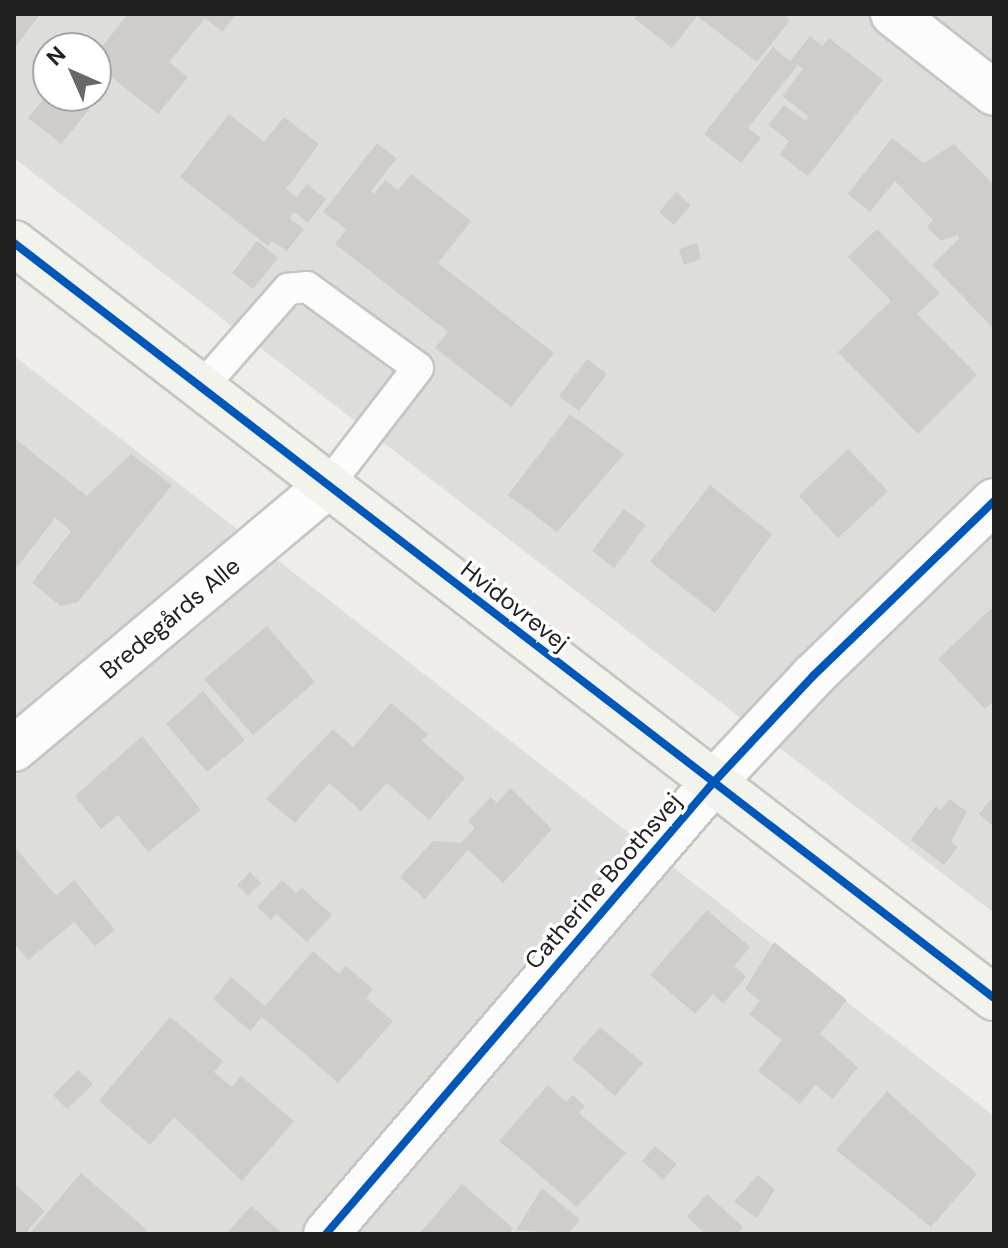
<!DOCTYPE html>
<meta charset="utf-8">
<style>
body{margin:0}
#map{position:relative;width:1008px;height:1248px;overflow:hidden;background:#eeedea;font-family:"DM Sans",sans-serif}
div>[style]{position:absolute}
.residential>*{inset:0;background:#dddddb}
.building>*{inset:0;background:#cfcdcb}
.roads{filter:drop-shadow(2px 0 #c5c5c4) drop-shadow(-2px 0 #c5c5c4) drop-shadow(0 2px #c5c5c4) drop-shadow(0 -2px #c5c5c4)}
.lane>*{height:30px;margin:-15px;padding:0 15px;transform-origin:15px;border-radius:15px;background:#fcfcfc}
.street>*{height:44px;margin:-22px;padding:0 22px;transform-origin:22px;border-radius:22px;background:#fcfcfc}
.secondary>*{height:44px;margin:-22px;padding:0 22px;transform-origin:22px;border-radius:22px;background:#f2f3ed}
.cycleway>*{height:8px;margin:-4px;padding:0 4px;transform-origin:4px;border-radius:4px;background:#0057b8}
span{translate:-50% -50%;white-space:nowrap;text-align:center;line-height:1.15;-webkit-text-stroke:7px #fff;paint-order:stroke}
.street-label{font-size:24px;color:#202020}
.frame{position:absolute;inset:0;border:16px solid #202020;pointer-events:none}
.north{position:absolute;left:32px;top:32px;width:80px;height:80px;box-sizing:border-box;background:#fff;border:2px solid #a6a6a6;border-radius:50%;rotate:315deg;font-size:22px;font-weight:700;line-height:32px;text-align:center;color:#202020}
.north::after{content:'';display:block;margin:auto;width:28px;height:36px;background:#686867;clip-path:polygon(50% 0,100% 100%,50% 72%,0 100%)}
</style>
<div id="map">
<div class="residential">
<div style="clip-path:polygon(evenodd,14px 14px,994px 14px,994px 913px,14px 158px,14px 14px,48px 48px,96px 48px,96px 96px,48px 96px,48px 48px)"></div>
<div style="clip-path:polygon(14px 356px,994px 1116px,994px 1234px,14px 1234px)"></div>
</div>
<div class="building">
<div style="clip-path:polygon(14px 14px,40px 14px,14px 49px)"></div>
<div style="clip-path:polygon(128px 14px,236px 14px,222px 32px,205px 18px,169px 62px,188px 77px,158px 114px,96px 65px,96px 54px)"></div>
<div style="clip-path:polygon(638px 14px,783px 14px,790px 20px,757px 62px,697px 16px,672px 48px,634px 18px)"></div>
<div style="clip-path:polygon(810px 36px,822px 46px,829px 38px,883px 80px,808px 176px,780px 155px,789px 141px,768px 125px,784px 105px,806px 121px,809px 117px,782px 96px,803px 69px,798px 65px,748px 128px,761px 138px,741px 163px,704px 134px,773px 47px,790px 61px)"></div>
<div style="clip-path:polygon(51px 38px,63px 48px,48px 48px,47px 74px,31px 62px)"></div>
<div style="clip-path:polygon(46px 96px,84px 96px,94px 103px,61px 144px,28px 118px)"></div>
<div style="clip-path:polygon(229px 114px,264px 142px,284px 117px,319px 144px,286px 189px,297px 197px,307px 184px,326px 199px,308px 223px,294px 212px,289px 218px,304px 229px,287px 251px,272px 241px,268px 246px,180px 177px)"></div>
<div style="clip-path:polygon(892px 138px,924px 163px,954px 144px,994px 185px,994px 329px,932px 265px,960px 238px,957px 235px,941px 241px,927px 227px,933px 220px,895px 181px,870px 212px,848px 194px)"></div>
<div style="clip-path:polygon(377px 143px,397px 158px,371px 191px,374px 194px,385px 180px,398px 190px,411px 174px,471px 221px,438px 263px,554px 353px,511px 407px,435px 348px,448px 332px,335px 244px,346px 229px,323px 212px)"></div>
<div style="clip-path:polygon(676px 192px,691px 205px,674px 225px,659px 212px)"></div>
<div style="clip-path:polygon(877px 229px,940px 293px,917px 314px,977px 375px,918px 434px,838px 352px,891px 301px,848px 257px)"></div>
<div style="clip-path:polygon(257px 241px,278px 258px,253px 289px,232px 273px)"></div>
<div style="clip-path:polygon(697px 243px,701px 259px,684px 265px,679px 249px)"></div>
<div style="clip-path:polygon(587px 359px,607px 374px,579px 411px,559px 396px)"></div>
<div style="clip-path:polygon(570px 414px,624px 454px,557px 532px,508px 495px)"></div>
<div style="clip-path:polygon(14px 438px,87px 496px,131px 454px,172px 485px,78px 602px,61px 606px,32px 583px,71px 531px,55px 518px,14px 571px)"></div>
<div style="clip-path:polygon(848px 449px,888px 491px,838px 538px,799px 496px)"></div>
<div style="clip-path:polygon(710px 485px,772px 534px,715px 613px,650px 562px)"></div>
<div style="clip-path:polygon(624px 509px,646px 525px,614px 568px,592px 551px)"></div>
<div style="clip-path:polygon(994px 606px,994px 701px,985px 709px,938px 659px)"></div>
<div style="clip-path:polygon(267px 626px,315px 682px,253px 735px,204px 679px)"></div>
<div style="clip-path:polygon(203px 691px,245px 740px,207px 772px,166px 724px)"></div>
<div style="clip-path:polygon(391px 703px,428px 734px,422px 741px,465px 778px,429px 820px,387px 783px,361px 811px,329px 783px,295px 823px,266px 799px,333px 729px,353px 747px)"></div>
<div style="clip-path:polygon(142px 736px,201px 810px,148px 852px,118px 815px,101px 829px,75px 796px)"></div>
<div style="clip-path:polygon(510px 788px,552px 829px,503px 883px,468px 850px,425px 899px,400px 877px,433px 841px,461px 843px,475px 828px,468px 821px,491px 797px,497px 803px)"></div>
<div style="clip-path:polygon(994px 796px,994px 827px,979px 814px)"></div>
<div style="clip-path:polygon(950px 799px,967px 812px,951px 842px,958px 847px,944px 865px,911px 840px,936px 806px,941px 810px)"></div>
<div style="clip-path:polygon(14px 846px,56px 896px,74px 880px,115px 930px,95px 946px,74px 922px,28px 960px,14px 943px)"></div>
<div style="clip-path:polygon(250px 872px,261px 883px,248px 896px,237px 885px)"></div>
<div style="clip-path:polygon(282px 880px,296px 893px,302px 888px,332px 915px,307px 942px,276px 914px,271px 920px,257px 907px)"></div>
<div style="clip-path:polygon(707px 910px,750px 947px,734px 966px,746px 977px,723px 1004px,713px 994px,695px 1014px,650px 975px)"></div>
<div style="clip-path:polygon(774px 942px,847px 1000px,820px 1034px,858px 1067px,833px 1099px,815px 1085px,800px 1104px,758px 1071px,782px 1040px,749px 1014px,760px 1001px,745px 989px)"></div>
<div style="clip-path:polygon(313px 951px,339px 974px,346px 966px,373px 989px,366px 998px,393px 1021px,338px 1083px,262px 1017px,250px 1031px,213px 999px,231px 977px,265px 1006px)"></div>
<div style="clip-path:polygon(170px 1017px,223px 1061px,214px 1072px,232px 1087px,241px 1076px,294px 1121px,242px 1181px,174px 1117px,150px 1145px,99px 1101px)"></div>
<div style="clip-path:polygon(600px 1027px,643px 1063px,615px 1096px,572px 1059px)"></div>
<div style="clip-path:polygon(78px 1070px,93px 1084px,67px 1109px,53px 1095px)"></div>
<div style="clip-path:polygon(548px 1085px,566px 1102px,572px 1095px,585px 1106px,579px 1113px,626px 1153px,577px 1207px,499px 1141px)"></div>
<div style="clip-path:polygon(887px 1091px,977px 1174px,931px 1227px,836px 1150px)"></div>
<div style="clip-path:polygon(655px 1146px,677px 1164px,663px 1180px,642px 1161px)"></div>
<div style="clip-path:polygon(81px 1173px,147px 1230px,144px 1234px,29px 1234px)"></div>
<div style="clip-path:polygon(758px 1175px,775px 1190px,757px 1218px,734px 1202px)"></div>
<div style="clip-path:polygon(14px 1184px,45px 1211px,25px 1234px,14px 1234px)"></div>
<div style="clip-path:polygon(462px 1184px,513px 1228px,508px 1234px,419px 1234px)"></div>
<div style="clip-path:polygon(542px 1188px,580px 1220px,567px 1234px,516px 1230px)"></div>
<div style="clip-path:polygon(707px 1194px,743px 1227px,737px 1234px,706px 1234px,687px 1217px)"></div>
<div style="clip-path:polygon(251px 1206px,280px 1231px,277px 1234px,226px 1234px)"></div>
</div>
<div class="roads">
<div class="lane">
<div style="left:201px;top:388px;width:132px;rotate:-48.7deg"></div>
<div style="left:288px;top:289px;width:19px;rotate:-6deg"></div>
<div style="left:307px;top:287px;width:137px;rotate:36.1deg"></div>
<div style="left:418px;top:368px;width:149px;rotate:127.6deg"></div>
</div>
<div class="street">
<div style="left:893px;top:14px;width:128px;rotate:38deg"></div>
<div style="left:14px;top:749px;width:409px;rotate:-40deg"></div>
<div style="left:326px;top:1234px;width:593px;rotate:-49.38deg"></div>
<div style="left:712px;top:784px;width:148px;rotate:-46.9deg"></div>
<div style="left:813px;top:676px;width:252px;rotate:-44deg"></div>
</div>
<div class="secondary">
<div style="left:14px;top:243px;width:1237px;rotate:37.61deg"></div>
</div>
</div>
<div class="cycleway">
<div style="left:14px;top:243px;width:1237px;rotate:37.61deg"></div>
<div style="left:326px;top:1234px;width:593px;rotate:-49.38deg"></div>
<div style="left:712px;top:784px;width:148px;rotate:-46.9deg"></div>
<div style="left:813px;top:676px;width:252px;rotate:-44deg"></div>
</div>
<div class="street-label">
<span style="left:515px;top:606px;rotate:38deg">Hvidovrevej</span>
<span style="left:170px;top:618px;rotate:-40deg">Bredegårds Alle</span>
<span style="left:603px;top:881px;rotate:-49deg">Catherine Boothsvej</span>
</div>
<div class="frame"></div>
<div class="north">N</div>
</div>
